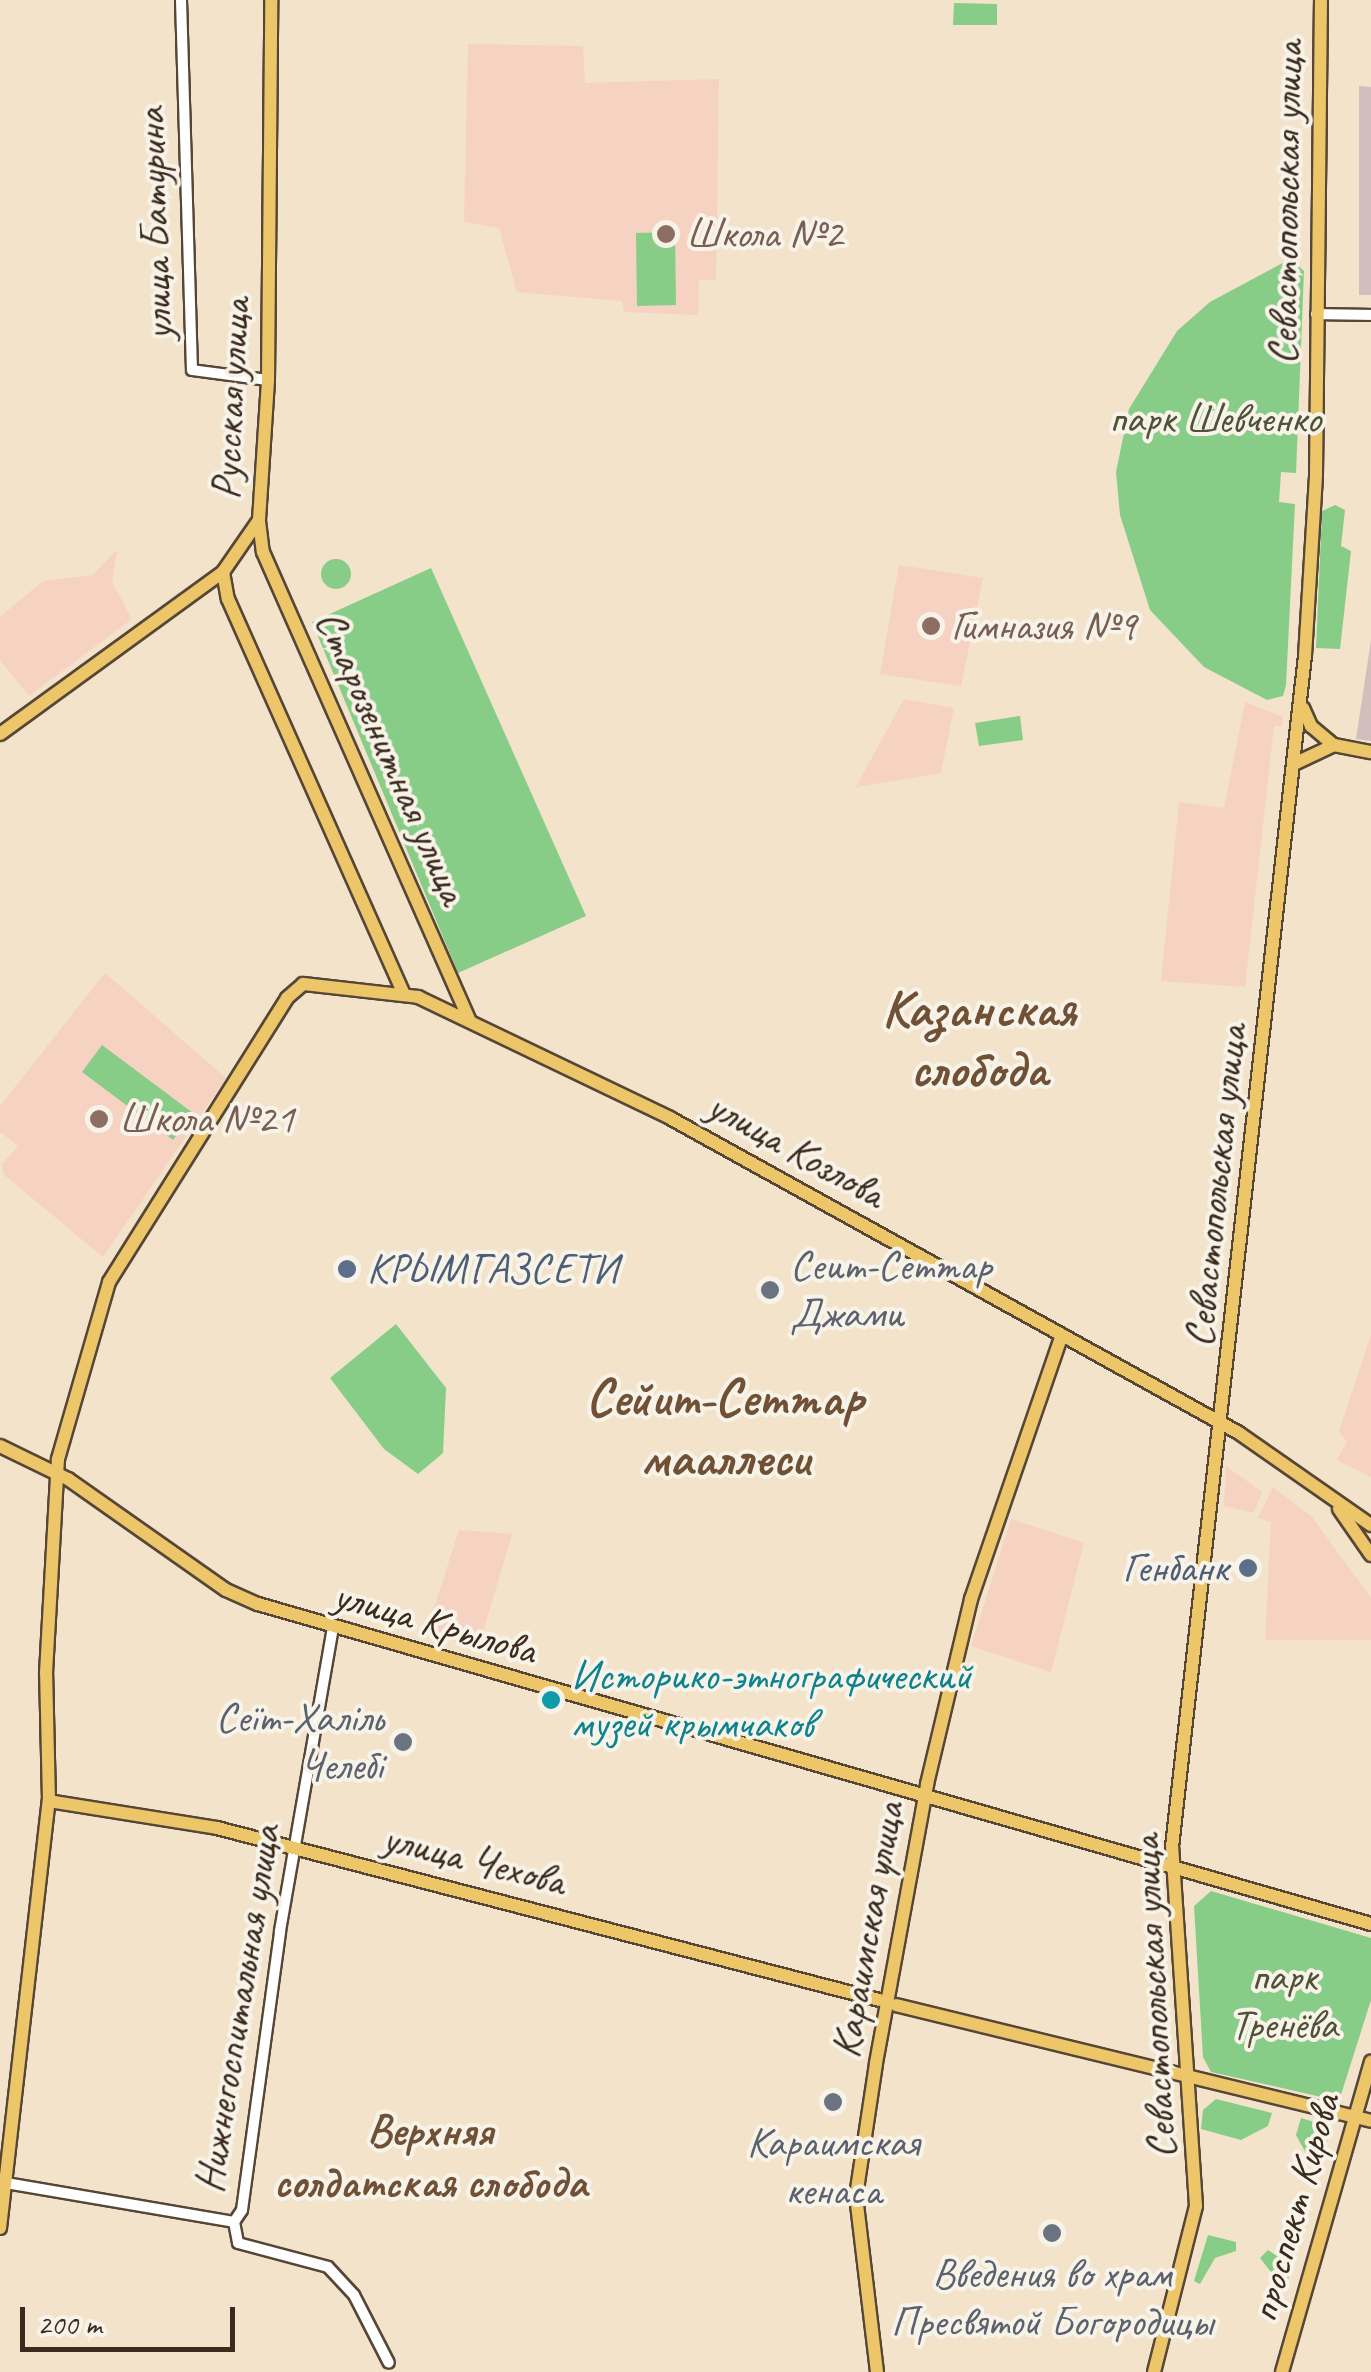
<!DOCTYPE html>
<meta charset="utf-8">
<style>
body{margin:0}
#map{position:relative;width:1371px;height:2372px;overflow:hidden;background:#f2e3ca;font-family:Caveat,sans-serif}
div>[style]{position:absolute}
.built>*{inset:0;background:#f6d2c3}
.industrial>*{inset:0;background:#d1bfbd}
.green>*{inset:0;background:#87cd87}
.round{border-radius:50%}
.roads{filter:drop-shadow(2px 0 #564638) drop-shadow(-2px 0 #564638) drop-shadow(0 2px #564638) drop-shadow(0 -2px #564638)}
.minor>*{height:10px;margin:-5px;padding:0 5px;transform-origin:5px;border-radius:5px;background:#fff}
.major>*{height:12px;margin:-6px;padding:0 6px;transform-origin:6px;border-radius:6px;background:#ecc669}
.dots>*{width:28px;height:28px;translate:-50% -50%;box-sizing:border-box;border:5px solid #f7f3e8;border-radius:50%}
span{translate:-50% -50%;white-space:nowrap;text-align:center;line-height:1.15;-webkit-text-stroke:8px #f7f3e8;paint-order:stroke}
.street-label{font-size:42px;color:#3b2a1e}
.education-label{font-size:42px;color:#785e54}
.left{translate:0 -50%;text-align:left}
.park-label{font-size:42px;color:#4e5338}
.worship-label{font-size:42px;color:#5b616d}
.right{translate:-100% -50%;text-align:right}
.service-label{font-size:42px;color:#4e5e75}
.culture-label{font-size:42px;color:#0d838f}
.neighbourhood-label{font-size:45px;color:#705136;font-weight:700}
.district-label{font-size:52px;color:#705136;font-weight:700}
.scale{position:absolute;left:20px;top:2307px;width:215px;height:45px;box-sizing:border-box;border:5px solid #3b2a1e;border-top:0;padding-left:12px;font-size:30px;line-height:35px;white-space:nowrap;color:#3b2a1e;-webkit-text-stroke:8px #f7f3e8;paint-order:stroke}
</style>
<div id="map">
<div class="built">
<div style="clip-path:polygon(468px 44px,583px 46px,585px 83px,719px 79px,716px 280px,699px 280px,698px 315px,624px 312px,622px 301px,517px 292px,499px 228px,464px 222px)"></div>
<div style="clip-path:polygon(117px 550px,112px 582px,132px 619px,29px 696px,0 660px,0 617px,43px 581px,93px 575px)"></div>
<div style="clip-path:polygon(899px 565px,983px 578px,961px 686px,880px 674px)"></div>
<div style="clip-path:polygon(904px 699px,954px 708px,941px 773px,856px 787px)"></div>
<div style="clip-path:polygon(1245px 702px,1283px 717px,1282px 726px,1274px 726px,1245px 987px,1161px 981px,1179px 802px,1224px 808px)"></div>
<div style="clip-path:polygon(105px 973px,226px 1078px,103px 1257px,3px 1174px,2px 1164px,18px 1146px,0 1132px,0 1106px)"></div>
<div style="clip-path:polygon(1371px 1335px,1371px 1477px,1337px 1460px,1347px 1442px,1339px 1431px)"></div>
<div style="clip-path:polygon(1226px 1466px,1262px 1492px,1254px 1513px,1224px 1506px)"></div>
<div style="clip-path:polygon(1273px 1487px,1312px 1517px,1371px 1598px,1371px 1640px,1265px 1640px,1271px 1522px,1258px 1518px)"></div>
<div style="clip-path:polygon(1011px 1519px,1084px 1543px,1051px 1672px,971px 1646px)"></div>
<div style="clip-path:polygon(459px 1530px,512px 1534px,478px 1649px,426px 1633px)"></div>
</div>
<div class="industrial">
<div style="clip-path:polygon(1359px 86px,1371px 87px,1371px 295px,1359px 295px)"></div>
<div style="clip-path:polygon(1371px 640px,1371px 741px,1356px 739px)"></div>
</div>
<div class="green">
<div style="clip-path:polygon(954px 3px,997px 4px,997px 25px,953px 25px)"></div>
<div style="clip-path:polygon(675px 232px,676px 305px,637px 306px,636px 233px)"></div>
<div style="clip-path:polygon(1290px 259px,1304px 271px,1296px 473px,1281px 472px,1279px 502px,1295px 504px,1286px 685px,1283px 696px,1267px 700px,1204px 667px,1150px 610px,1120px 515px,1116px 472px,1129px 409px,1177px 331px,1210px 302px)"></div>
<div style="clip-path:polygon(1335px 505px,1345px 510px,1341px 546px,1351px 551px,1340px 649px,1316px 648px,1322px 511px)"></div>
<div class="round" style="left:321px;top:559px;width:30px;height:30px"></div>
<div style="clip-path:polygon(431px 568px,586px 916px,458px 973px,312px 622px)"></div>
<div style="clip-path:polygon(1020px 716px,1023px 740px,979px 746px,975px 723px)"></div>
<div style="clip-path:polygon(102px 1045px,193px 1113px,173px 1140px,82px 1072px)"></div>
<div style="clip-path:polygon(396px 1324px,446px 1388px,443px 1453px,418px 1474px,384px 1449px,330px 1378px)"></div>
<div style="clip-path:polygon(1211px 1891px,1371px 1938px,1371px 2000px,1339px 2101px,1211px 2072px,1203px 2057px,1194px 1906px)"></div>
<div style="clip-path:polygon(1216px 2099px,1272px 2113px,1268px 2126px,1241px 2140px,1201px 2129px,1203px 2110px)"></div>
<div style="clip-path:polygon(1301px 2118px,1331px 2127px,1321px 2163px,1308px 2157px,1296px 2135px)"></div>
<div style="clip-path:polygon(1208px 2235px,1236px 2242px,1236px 2251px,1215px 2258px,1200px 2284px,1194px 2281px)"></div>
<div style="clip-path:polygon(1268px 2250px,1292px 2266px,1285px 2290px,1260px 2258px)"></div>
</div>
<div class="roads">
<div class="minor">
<div style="left:181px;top:0;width:370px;rotate:88.3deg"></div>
<div style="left:192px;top:370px;width:77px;rotate:7.5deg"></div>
<div style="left:1316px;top:314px;width:55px;rotate:1deg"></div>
<div style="left:6px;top:2183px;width:231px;rotate:9.7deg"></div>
<div style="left:234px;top:2222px;width:14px;rotate:-56deg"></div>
<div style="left:242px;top:2210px;width:282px;rotate:-82.2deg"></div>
<div style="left:280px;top:1931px;width:308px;rotate:-80.1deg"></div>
<div style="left:234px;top:2222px;width:21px;rotate:79deg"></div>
<div style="left:238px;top:2243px;width:93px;rotate:14.9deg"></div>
<div style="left:328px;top:2267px;width:38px;rotate:47deg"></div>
<div style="left:354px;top:2295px;width:76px;rotate:62.8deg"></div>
</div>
<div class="major">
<div style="left:259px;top:521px;width:31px;rotate:83deg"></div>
<div style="left:263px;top:552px;width:510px;rotate:66.2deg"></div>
<div style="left:223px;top:572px;width:27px;rotate:80deg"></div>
<div style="left:228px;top:599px;width:430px;rotate:66deg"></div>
<div style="left:1303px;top:708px;width:20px;rotate:66deg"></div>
<div style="left:1311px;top:726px;width:30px;rotate:40deg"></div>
<div style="left:1334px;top:745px;width:38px;rotate:11deg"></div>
<div style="left:0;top:734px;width:276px;rotate:-36deg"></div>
<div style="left:223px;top:572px;width:63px;rotate:-55.3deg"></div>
<div style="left:259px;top:520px;width:140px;rotate:-86.3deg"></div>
<div style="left:268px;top:380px;width:380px;rotate:-89.5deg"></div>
<div style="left:1296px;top:763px;width:42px;rotate:-25.3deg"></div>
<div style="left:0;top:1446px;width:76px;rotate:25.9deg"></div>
<div style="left:68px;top:1479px;width:193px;rotate:35.1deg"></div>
<div style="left:226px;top:1590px;width:35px;rotate:24deg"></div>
<div style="left:258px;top:1604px;width:1158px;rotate:16.04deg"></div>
<div style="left:1339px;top:1509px;width:56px;rotate:55.2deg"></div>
<div style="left:49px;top:1801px;width:170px;rotate:9.1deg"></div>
<div style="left:217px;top:1828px;width:684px;rotate:14.56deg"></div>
<div style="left:896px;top:2005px;width:489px;rotate:13.7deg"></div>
<div style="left:0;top:2228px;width:430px;rotate:-83.5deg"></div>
<div style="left:49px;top:1801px;width:128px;rotate:-91.3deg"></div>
<div style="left:46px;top:1673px;width:214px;rotate:-86.8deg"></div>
<div style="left:58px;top:1459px;width:184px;rotate:-73.9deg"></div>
<div style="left:109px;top:1282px;width:335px;rotate:-57.9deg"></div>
<div style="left:287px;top:998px;width:21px;rotate:-41deg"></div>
<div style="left:303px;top:984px;width:116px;rotate:6.4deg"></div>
<div style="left:418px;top:997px;width:280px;rotate:25.6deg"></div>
<div style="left:670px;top:1118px;width:650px;rotate:28.97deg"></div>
<div style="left:1239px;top:1433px;width:161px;rotate:34.9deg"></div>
<div style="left:877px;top:2372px;width:177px;rotate:-96.8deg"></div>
<div style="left:856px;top:2196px;width:134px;rotate:-81.4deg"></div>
<div style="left:876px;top:2063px;width:284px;rotate:-79.6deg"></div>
<div style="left:927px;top:1784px;width:190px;rotate:-76.6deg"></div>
<div style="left:971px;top:1599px;width:279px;rotate:-71deg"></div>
<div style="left:1154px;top:2372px;width:171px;rotate:-75.8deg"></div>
<div style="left:1196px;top:2206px;width:360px;rotate:-93.8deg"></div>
<div style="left:1172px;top:1847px;width:1198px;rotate:-83.63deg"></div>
<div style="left:1305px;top:656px;width:181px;rotate:-86.5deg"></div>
<div style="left:1316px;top:475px;width:475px;rotate:-89.4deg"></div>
<div style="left:1282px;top:2372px;width:323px;rotate:-74deg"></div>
</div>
</div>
<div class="dots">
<div style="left:666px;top:234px;background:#8d6e63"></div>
<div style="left:931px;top:626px;background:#8d6e63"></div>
<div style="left:99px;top:1119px;background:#8d6e63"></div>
<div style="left:347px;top:1269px;background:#5c6f8a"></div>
<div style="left:770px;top:1290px;background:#6b7280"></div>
<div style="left:1248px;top:1568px;background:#5c6f8a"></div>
<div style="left:551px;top:1700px;background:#0f9aa8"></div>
<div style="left:403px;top:1742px;background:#6b7280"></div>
<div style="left:833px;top:2102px;background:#6b7280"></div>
<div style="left:1052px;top:2233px;background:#6b7280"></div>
</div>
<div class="street-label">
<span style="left:1286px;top:203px;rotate:-89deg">Севастопольская улица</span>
<span style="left:155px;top:224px;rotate:-92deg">улица Батурина</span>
<span style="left:231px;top:399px;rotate:-87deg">Русская улица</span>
<span style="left:391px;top:757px;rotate:66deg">Старозенитная улица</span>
<span style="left:796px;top:1150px;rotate:29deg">улица Козлова</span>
<span style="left:1216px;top:1186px;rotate:-84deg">Севастопольская улица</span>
<span style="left:435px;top:1623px;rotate:16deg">улица Крылова</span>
<span style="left:474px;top:1860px;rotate:14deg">улица Чехова</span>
<span style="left:868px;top:1930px;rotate:-80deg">Караимская улица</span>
<span style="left:1154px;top:1997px;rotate:-93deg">Севастопольская улица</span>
<span style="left:238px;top:2009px;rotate:-81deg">Нижнегоспитальная улица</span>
<span style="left:1295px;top:2208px;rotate:-74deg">проспект Кирова</span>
</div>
<div class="education-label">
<span class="left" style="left:686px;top:234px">Школа №2</span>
<span class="left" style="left:951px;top:626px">Гимназия №9</span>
<span class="left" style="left:119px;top:1119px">Школа №21</span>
</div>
<div class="park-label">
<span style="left:1215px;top:419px">парк Шевченко</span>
<span style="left:1284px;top:2001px">парк<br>Тренёва</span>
</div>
<div class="worship-label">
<span class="left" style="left:790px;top:1290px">Сеит-Сеттар<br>Джами</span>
<span class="right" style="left:383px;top:1742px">Сеїт-Халіль<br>Челебі</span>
<span style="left:833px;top:2167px">Караимская<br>кенаса</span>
<span style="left:1052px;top:2298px">Введения во храм<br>Пресвятой Богородицы</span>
</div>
<div class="service-label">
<span class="left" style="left:367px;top:1269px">КРЫМГАЗСЕТИ</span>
<span class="right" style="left:1228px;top:1568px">Генбанк</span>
</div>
<div class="culture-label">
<span class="left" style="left:571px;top:1700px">Историко-этнографический<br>музей крымчаков</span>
</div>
<div class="neighbourhood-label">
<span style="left:430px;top:2157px">Верхняя<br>солдатская слобода</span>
</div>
<div class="district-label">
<span style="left:979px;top:1040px">Казанская<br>слобода</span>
<span style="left:725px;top:1429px">Сейит-Сеттар<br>мааллеси</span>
</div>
<div class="scale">200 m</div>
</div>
